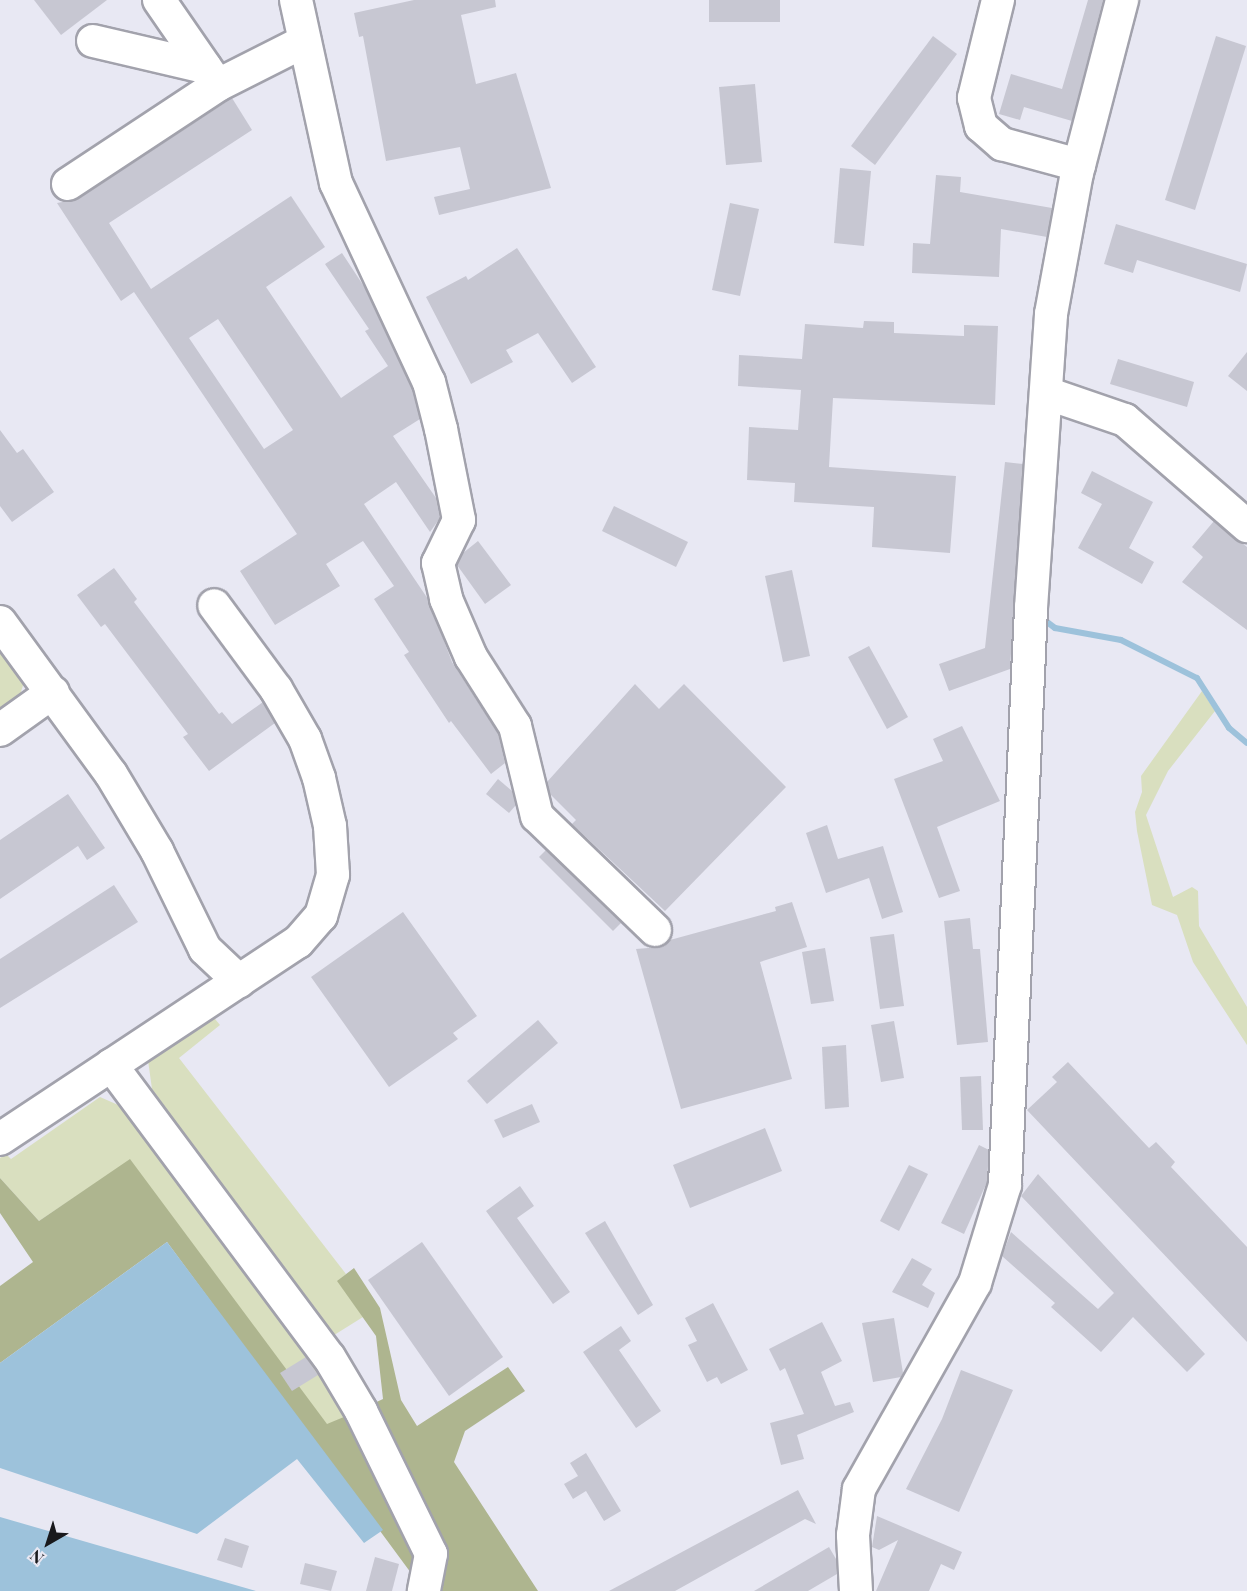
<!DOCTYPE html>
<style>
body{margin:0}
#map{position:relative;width:1247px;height:1591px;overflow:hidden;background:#e8e8f3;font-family:"Playfair Display",serif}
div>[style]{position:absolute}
.green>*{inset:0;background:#d9dfbf}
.forest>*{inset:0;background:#aeb58f}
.water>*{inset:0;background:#9dc2db}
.stream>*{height:6px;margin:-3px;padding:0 3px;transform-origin:3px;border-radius:3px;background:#9dc2db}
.building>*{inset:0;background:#c7c7d2}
.roads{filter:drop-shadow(2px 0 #a2a2ac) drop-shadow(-2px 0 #a2a2ac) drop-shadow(0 2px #a2a2ac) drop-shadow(0 -2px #a2a2ac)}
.minor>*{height:32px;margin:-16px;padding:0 16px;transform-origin:16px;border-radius:16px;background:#fff}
span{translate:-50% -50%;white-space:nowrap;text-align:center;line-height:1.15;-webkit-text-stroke:4.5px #e8e8f3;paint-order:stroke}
.north{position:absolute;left:18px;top:1513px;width:60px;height:60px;-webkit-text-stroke:4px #e8e8f3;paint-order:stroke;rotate:219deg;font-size:16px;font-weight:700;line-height:24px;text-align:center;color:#19191c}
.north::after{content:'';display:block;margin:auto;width:21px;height:27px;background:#19191c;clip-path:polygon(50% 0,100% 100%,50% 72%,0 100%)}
</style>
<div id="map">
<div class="green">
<div style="clip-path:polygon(0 645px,25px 679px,20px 695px,0 710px)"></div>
<div style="clip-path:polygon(1202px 691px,1215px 711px,1168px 771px,1146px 815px,1173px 897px,1192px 887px,1198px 891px,1199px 926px,1247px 1007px,1247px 1045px,1193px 962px,1177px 915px,1152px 905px,1137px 831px,1135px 812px,1142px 792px,1141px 776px)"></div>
<div style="clip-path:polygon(211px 1014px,220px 1025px,179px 1058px,346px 1274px,338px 1281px,363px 1317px,331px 1337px,152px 1089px,147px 1053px)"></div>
<div style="clip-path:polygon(100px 1097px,125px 1108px,351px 1414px,327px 1425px,130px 1160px,39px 1221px,0 1178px,0 1158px,6px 1154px,11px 1159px)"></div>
</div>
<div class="forest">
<div style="clip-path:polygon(130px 1159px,327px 1424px,351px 1414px,416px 1544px,411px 1573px,167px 1242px,0 1363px,0 1286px,33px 1262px,0 1213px,0 1178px,39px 1221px)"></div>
<div style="clip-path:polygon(354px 1268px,380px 1308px,401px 1400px,417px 1426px,508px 1367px,525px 1391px,465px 1431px,454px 1462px,538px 1591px,435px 1591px,370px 1405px,383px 1399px,376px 1336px,337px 1281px)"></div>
</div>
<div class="water">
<div style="clip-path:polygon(167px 1242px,383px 1530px,364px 1543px,297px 1459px,197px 1534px,0 1468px,0 1363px)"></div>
<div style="clip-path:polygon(0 1517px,256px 1591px,0 1591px)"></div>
</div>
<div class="stream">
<div style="left:1047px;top:622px;width:10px;rotate:37deg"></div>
<div style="left:1055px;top:628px;width:67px;rotate:10.3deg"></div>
<div style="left:1121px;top:640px;width:85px;rotate:26.6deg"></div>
<div style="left:1197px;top:678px;width:59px;rotate:57.4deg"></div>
<div style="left:1229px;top:728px;width:23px;rotate:40deg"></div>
</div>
<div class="building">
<div style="clip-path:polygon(34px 0,107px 0,61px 35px)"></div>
<div style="clip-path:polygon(414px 0,495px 0,496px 7px,461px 15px,476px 84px,516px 73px,551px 188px,439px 215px,434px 197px,470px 189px,460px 147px,386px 161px,363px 36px,359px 37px,354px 13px)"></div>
<div style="clip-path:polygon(709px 0,780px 0,780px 22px,709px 22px)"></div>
<div style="clip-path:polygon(1088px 0,1103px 0,1072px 121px,1024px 107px,1020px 120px,999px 114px,1011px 74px,1062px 89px)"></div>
<div style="clip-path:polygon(933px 36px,957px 54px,875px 165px,851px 146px)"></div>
<div style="clip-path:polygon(1216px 36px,1246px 46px,1195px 210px,1165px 200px)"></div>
<div style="clip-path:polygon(755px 84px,762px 162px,726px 165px,719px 87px)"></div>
<div style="clip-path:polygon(evenodd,232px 98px,252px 130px,109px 223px,151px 289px,291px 196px,325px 247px,266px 287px,341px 398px,388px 366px,365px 331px,369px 329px,325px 264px,342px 253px,365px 288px,412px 388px,420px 419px,393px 436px,436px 498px,440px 518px,430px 532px,396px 482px,364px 504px,428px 599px,452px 662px,498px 733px,505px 763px,491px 774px,451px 721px,449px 723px,404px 655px,409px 652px,374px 599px,394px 586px,363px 541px,326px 564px,340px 586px,275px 625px,240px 571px,297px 534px,134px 292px,121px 301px,57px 203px,78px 199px,232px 98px,218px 319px,293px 430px,264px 449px,189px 338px,218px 319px)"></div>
<div style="clip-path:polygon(840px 168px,871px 171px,864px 246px,834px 243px)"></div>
<div style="clip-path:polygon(936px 175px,961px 177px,960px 192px,1052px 208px,1047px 237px,1001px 229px,999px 277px,912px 273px,913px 243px,930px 244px)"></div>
<div style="clip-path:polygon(730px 203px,759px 209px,740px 296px,712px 290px)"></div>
<div style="clip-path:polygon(1116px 224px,1247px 264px,1240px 292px,1137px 260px,1133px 273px,1104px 264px)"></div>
<div style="clip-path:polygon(517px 248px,596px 367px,572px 383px,538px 333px,506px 350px,513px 362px,471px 384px,426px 297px,466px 276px,468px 280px)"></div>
<div style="clip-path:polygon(864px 321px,894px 322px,894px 333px,964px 336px,964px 325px,998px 326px,995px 405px,833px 398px,829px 467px,956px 476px,950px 553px,872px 547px,874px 507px,794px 502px,795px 483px,747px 480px,749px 427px,798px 430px,801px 390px,738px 386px,739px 355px,802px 359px,805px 324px,863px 328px)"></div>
<div style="clip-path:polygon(1247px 352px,1247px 391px,1228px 376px)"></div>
<div style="clip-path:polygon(1118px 359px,1194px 382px,1187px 407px,1110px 384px)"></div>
<div style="clip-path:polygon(0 430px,17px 453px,23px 449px,54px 492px,12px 522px,0 506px)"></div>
<div style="clip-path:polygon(1005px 462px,1023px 464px,1010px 669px,949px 691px,939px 664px,985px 648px)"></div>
<div style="clip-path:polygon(1092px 471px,1153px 502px,1129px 548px,1154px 562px,1142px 584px,1078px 548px,1102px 504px,1081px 493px)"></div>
<div style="clip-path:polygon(614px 506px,688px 542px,676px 567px,602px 531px)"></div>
<div style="clip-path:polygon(1214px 521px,1247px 547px,1247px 630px,1182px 582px,1203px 557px,1192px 547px)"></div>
<div style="clip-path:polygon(478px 541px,511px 585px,485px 604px,457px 565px,463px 553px)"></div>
<div style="clip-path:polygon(114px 568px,137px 599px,134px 602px,219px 714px,222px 712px,232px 724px,263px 702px,275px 723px,209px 771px,183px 737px,188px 734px,105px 624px,101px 627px,77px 595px)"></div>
<div style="clip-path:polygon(792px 570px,810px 656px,783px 662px,765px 576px)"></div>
<div style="clip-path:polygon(869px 646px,908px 717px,887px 729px,848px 657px)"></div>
<div style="clip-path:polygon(635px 684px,659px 709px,684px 684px,786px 787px,665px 911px,572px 824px,576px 820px,550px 794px,547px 782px)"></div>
<div style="clip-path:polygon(962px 726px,1000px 801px,937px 827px,960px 891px,939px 898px,894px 779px,943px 761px,933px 739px)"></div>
<div style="clip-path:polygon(498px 779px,512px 791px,516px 805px,509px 813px,486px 794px)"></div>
<div style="clip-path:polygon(68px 794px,105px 848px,87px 860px,78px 846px,0 899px,0 840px)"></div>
<div style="clip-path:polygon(827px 825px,838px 859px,883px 846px,903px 912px,882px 919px,869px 878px,826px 893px,806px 833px)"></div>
<div style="clip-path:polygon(546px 850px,621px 923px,613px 931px,539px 857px)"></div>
<div style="clip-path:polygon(114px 885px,138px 922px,0 1008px,0 959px)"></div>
<div style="clip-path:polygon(792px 902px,807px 947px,760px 962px,792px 1079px,681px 1109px,636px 949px,660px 947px,670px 940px,776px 911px,775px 907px)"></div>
<div style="clip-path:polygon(403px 912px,477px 1016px,453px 1033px,458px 1039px,389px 1087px,311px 977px)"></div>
<div style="clip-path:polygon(970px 918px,973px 949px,980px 949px,988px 1042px,957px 1045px,944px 921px)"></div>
<div style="clip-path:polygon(894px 934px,904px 1006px,880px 1009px,870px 937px)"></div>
<div style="clip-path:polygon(825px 948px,834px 1001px,811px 1004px,802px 952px)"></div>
<div style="clip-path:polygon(538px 1020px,558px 1043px,487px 1104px,467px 1081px)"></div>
<div style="clip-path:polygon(894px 1021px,904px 1078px,881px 1082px,871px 1025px)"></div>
<div style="clip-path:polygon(846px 1045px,849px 1107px,825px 1109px,822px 1047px)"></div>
<div style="clip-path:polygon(1068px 1062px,1149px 1148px,1156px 1142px,1175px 1162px,1171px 1167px,1247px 1247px,1247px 1342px,1027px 1110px,1057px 1082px,1052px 1077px)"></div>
<div style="clip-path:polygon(981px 1076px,983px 1130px,962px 1130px,960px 1077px)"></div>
<div style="clip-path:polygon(532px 1104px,540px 1122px,503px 1138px,494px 1120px)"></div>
<div style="clip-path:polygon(765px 1128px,782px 1171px,690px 1208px,673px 1165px)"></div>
<div style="clip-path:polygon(979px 1145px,989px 1150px,987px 1182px,964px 1234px,941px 1223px)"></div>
<div style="clip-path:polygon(909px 1165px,928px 1174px,899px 1231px,880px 1221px)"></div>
<div style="clip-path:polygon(1038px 1174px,1205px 1354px,1187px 1372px,1133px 1317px,1101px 1352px,1051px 1307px,1055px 1303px,1002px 1256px,1011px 1232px,1098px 1309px,1114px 1293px,1021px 1196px)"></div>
<div style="clip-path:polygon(520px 1186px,534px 1206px,517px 1218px,570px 1292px,553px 1304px,486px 1211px)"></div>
<div style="clip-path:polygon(605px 1221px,653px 1305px,638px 1315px,585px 1233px)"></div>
<div style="clip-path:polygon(422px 1242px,503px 1357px,449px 1396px,368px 1280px)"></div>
<div style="clip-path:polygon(912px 1258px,932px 1269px,922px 1285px,935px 1293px,928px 1308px,892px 1292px)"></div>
<div style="clip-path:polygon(713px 1303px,748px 1370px,721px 1384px,717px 1377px,707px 1382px,688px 1345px,697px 1341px,685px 1318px)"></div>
<div style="clip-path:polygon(894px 1318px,903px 1373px,901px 1377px,873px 1382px,862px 1323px)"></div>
<div style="clip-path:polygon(822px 1322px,842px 1361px,821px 1372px,835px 1406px,850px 1402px,854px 1412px,797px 1435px,804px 1459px,781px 1465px,770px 1423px,804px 1414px,785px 1368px,780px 1371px,769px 1349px)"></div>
<div style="clip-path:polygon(621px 1326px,631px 1341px,619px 1350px,661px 1411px,636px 1428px,583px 1352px)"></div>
<div style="clip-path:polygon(306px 1357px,318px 1375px,292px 1391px,280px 1373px)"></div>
<div style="clip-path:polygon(961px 1370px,1013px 1390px,959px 1512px,906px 1489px,942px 1419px)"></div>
<div style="clip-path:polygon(586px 1453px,621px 1511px,604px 1521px,586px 1491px,573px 1499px,564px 1484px,578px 1476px,570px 1463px)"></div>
<div style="clip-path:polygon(798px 1490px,816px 1524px,805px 1519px,675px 1591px,609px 1591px)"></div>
<div style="clip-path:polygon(877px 1516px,962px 1552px,954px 1570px,941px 1564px,929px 1591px,876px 1591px,898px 1540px,879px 1550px,872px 1547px)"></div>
<div style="clip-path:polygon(225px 1538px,249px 1546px,242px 1568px,217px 1560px)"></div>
<div style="clip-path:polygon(829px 1547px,836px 1559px,837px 1574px,808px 1591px,754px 1591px)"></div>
<div style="clip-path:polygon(375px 1557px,399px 1564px,392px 1591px,366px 1591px)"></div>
<div style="clip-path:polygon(305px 1563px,337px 1571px,331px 1591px,300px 1584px)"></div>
</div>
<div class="roads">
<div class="minor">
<div style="left:159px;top:0;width:90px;rotate:55.4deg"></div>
<div style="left:296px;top:0;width:187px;rotate:77.7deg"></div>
<div style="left:336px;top:183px;width:220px;rotate:65deg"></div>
<div style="left:429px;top:382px;width:49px;rotate:75.7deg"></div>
<div style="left:441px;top:429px;width:93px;rotate:78.8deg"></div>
<div style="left:459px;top:520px;width:48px;rotate:116deg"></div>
<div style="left:438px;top:563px;width:37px;rotate:77deg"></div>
<div style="left:446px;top:599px;width:63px;rotate:66.7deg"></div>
<div style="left:471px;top:657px;width:82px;rotate:57.5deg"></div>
<div style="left:515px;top:726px;width:93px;rotate:76.3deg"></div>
<div style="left:537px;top:816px;width:164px;rotate:44deg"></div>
<div style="left:998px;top:0;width:101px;rotate:103.8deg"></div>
<div style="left:974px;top:98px;width:29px;rotate:76deg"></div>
<div style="left:981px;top:126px;width:28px;rotate:41deg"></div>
<div style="left:1002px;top:144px;width:80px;rotate:15.3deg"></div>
<div style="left:93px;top:41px;width:115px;rotate:13.1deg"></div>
<div style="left:68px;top:184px;width:180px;rotate:-33.4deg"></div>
<div style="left:218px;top:85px;width:97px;rotate:-26.8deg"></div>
<div style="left:1046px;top:393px;width:83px;rotate:18.9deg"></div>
<div style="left:1125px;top:420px;width:162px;rotate:41deg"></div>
<div style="left:0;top:622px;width:188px;rotate:53.9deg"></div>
<div style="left:111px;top:774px;width:90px;rotate:59.1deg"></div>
<div style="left:157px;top:851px;width:109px;rotate:63.9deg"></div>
<div style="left:205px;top:949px;width:47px;rotate:43.3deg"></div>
<div style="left:0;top:730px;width:65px;rotate:-35.6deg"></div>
<div style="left:111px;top:1065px;width:364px;rotate:53.3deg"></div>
<div style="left:329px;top:1357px;width:63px;rotate:59.3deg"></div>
<div style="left:361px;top:1411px;width:159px;rotate:63.9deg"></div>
<div style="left:431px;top:1554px;width:38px;rotate:101deg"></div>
<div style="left:0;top:1139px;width:357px;rotate:-33.5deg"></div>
<div style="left:298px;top:942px;width:35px;rotate:-49deg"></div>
<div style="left:321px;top:916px;width:43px;rotate:-73.7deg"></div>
<div style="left:333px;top:875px;width:49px;rotate:-93.5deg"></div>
<div style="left:330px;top:826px;width:49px;rotate:-102.9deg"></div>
<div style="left:319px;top:778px;width:41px;rotate:-109.7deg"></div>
<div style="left:305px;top:739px;width:58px;rotate:-120.1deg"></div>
<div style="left:276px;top:689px;width:104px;rotate:-126.4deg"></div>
<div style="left:856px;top:1591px;width:56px;rotate:-93.1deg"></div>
<div style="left:853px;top:1535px;width:46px;rotate:-82.6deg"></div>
<div style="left:859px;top:1489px;width:236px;rotate:-60.6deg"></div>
<div style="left:975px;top:1283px;width:102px;rotate:-73deg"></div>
<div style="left:1005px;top:1185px;width:578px;rotate:-87.42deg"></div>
<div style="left:1031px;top:608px;width:295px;rotate:-86.1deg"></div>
<div style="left:1051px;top:314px;width:143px;rotate:-79.6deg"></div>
<div style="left:1077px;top:173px;width:179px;rotate:-75.4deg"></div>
</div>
</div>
<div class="north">N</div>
</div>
